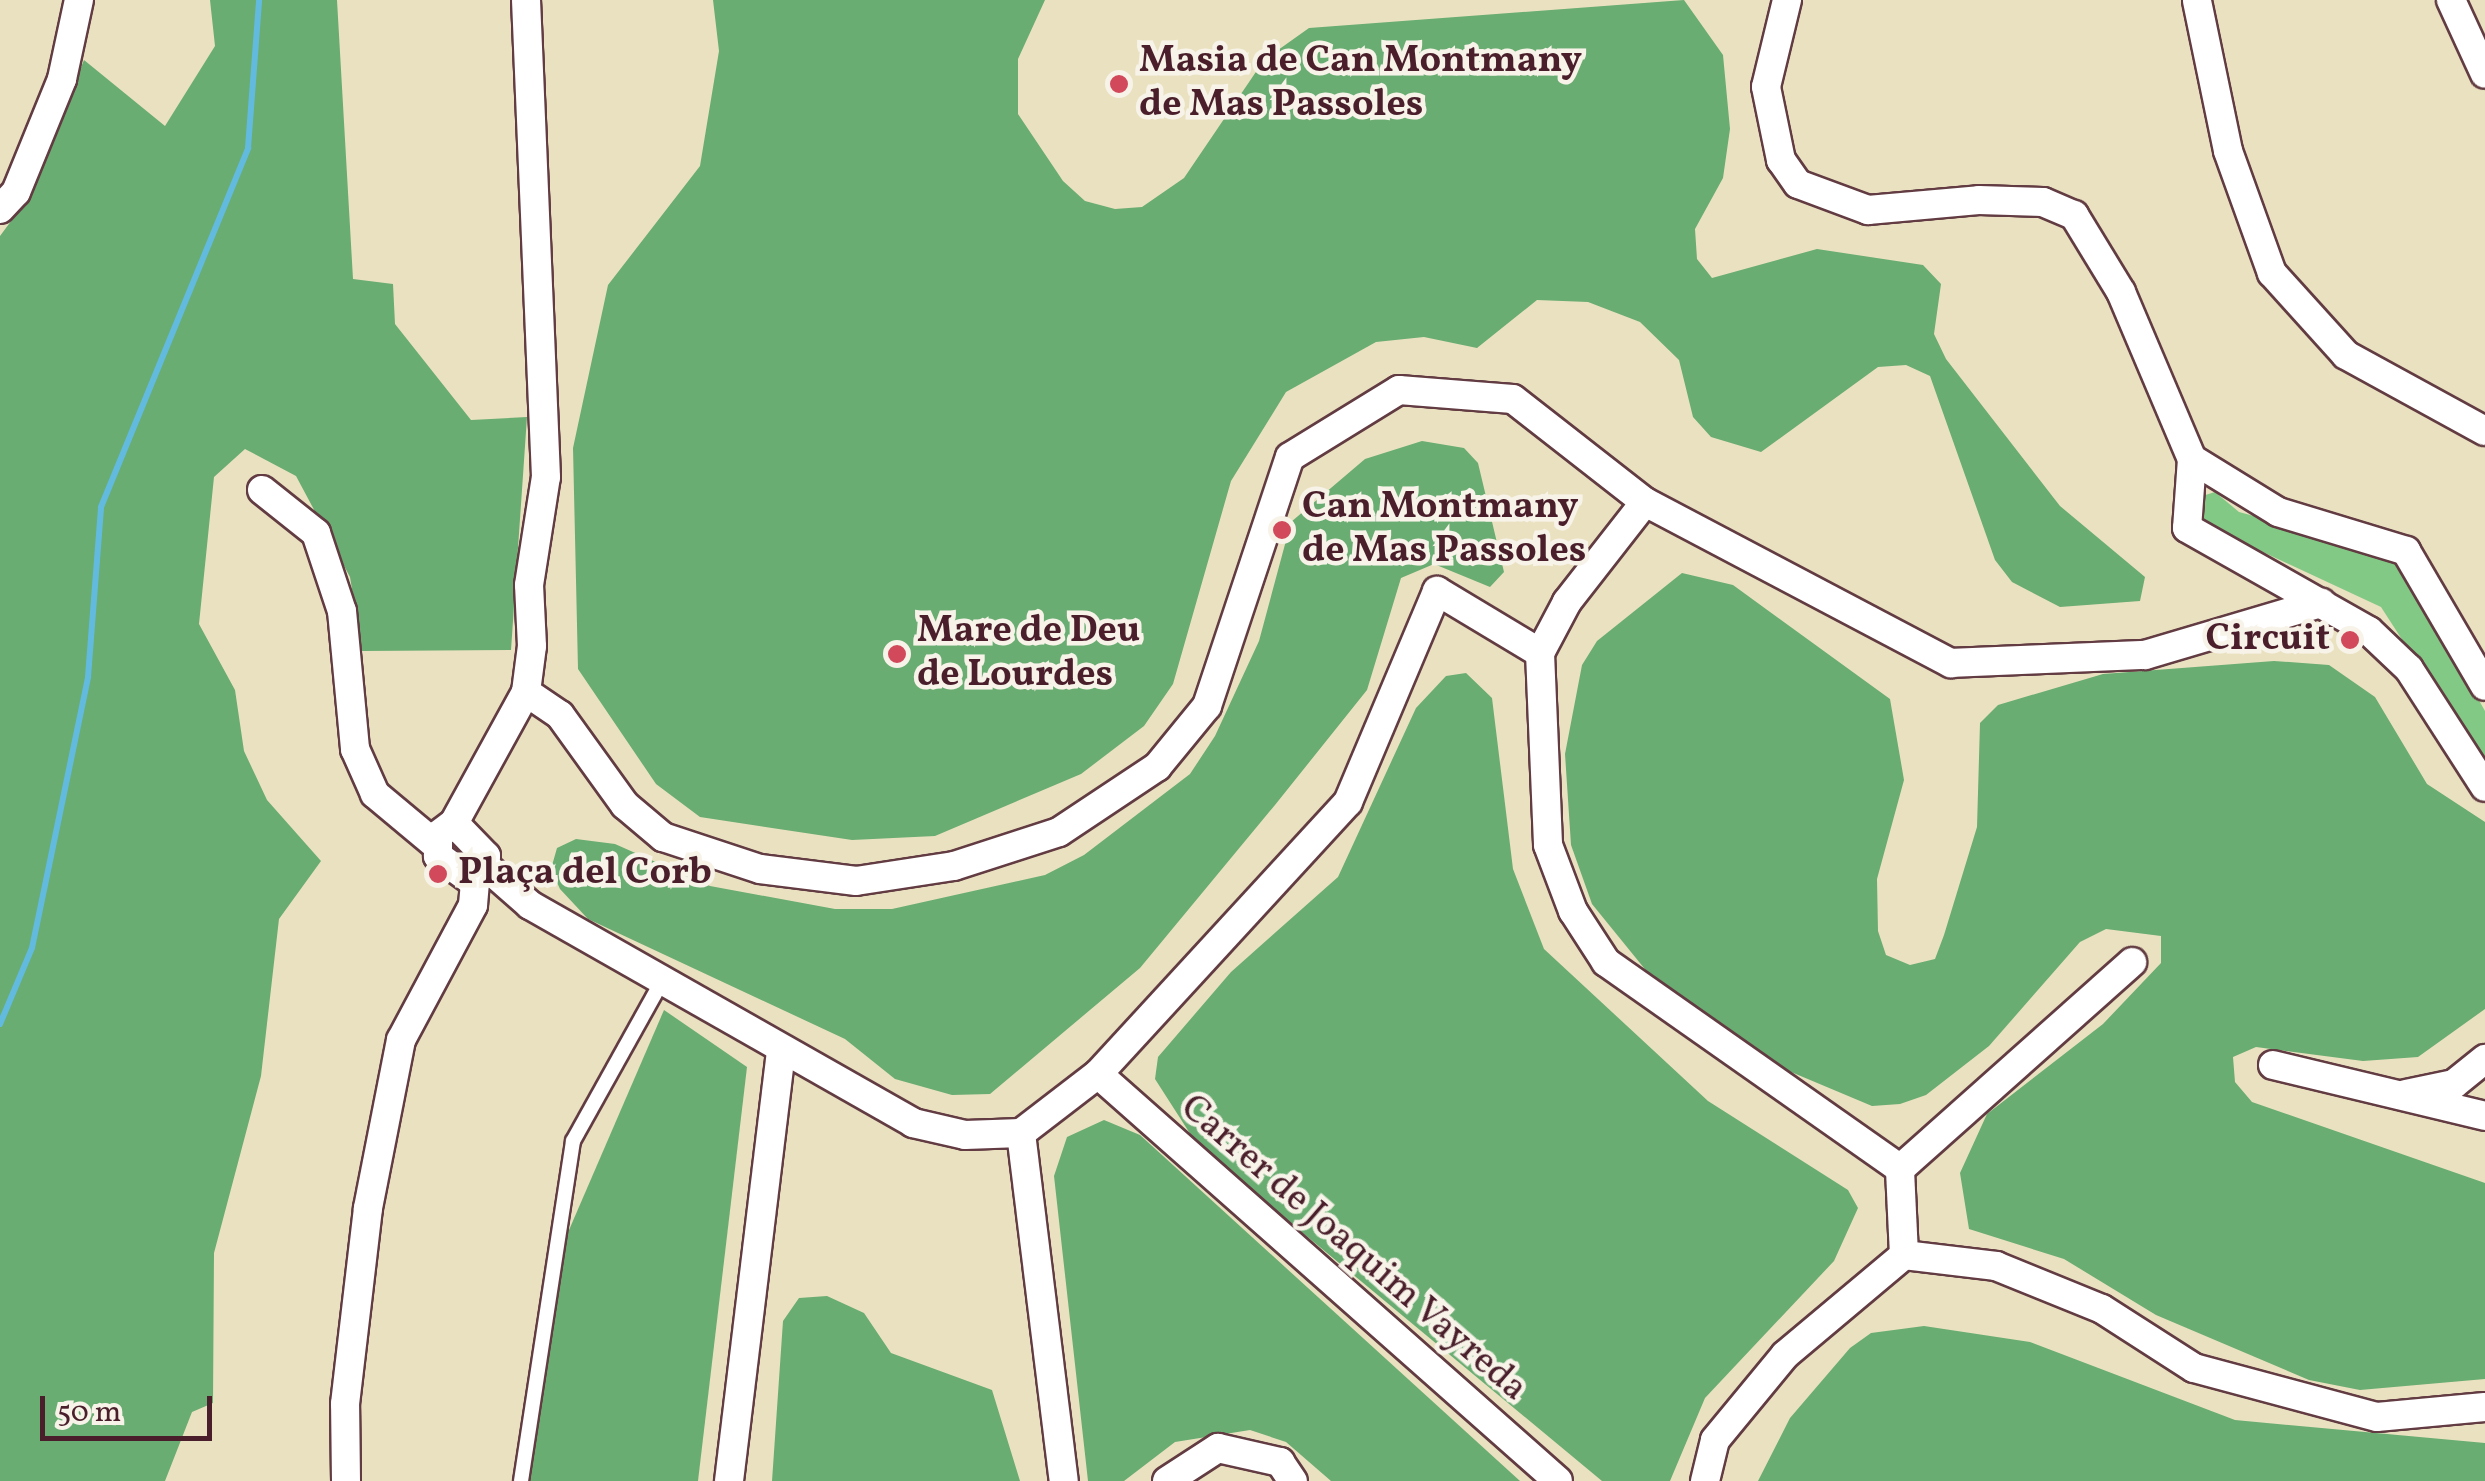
<!DOCTYPE html>
<meta charset="utf-8">
<style>
body{margin:0}
#map{position:relative;width:2485px;height:1481px;overflow:hidden;background:#eae1c1;font-family:Vollkorn,serif}
div>[style]{position:absolute}
.green>*{inset:0;background:#82c985}
.forest>*{inset:0;background:#69ad72}
.stream>*{height:6px;margin:-3px;padding:0 3px;transform-origin:3px;border-radius:3px;background:#62bbdf}
.roads{filter:drop-shadow(2px 0 #623c42) drop-shadow(-2px 0 #623c42) drop-shadow(0 2px #623c42) drop-shadow(0 -2px #623c42)}
.service>*{height:14px;margin:-7px;padding:0 7px;transform-origin:7px;border-radius:7px;background:#fff}
.minor>*{height:28px;margin:-14px;padding:0 14px;transform-origin:14px;border-radius:14px;background:#fff}
.dots>*{width:28px;height:28px;translate:-50% -50%;box-sizing:border-box;border:5px solid #f7f3e8;border-radius:50%}
span{translate:-50% -50%;white-space:nowrap;text-align:center;line-height:1.15;-webkit-text-stroke:9px #f7f3e8;paint-order:stroke}
.poi-label{font-size:38px;color:#4a1f2b;font-weight:700}
.left{translate:0 -50%;text-align:left}
.right{translate:-100% -50%;text-align:right}
.street-label{font-size:38px;color:#4a1f2b}
.scale{position:absolute;left:40px;top:1396px;width:172px;height:45px;box-sizing:border-box;border:5px solid #4a1f2b;border-top:0;padding-left:12px;font-size:30px;line-height:35px;white-space:nowrap;color:#4a1f2b;-webkit-text-stroke:8px #f7f3e8;paint-order:stroke}
</style>
<div id="map">
<div class="green">
<div style="clip-path:polygon(2215px 492px,2239px 512px,2372px 548px,2403px 565px,2485px 711px,2485px 768px,2381px 607px,2205px 525px,2199px 497px)"></div>
</div>
<div class="forest">
<div style="clip-path:polygon(210px 0,337px 0,353px 279px,393px 284px,395px 324px,471px 420px,527px 417px,511px 650px,362px 651px,350px 577px,296px 476px,245px 449px,214px 477px,199px 624px,235px 690px,244px 751px,267px 800px,321px 861px,279px 919px,261px 1076px,214px 1253px,213px 1403px,192px 1412px,165px 1481px,0 1481px,0 236px,26px 201px,84px 60px,165px 126px,215px 46px)"></div>
<div style="clip-path:polygon(713px 0,1045px 0,1018px 59px,1018px 114px,1063px 181px,1085px 201px,1115px 209px,1142px 207px,1184px 178px,1264px 60px,1309px 28px,1684px 0,1723px 55px,1730px 129px,1723px 178px,1695px 229px,1697px 259px,1712px 278px,1817px 249px,1923px 265px,1941px 284px,1934px 334px,1946px 359px,2060px 506px,2145px 577px,2140px 601px,2060px 607px,2012px 582px,1995px 560px,1930px 376px,1906px 365px,1878px 367px,1761px 452px,1711px 437px,1693px 417px,1679px 360px,1640px 322px,1588px 302px,1537px 300px,1477px 348px,1424px 337px,1376px 342px,1286px 392px,1231px 481px,1173px 684px,1144px 726px,1081px 774px,935px 836px,852px 840px,700px 817px,656px 784px,578px 669px,573px 448px,608px 285px,700px 166px,719px 51px)"></div>
<div style="clip-path:polygon(1422px 441px,1464px 448px,1478px 463px,1504px 572px,1490px 587px,1434px 564px,1401px 578px,1367px 690px,1275px 805px,1140px 968px,990px 1094px,952px 1095px,895px 1079px,845px 1039px,588px 919px,560px 889px,551px 869px,557px 848px,576px 839px,615px 844px,710px 886px,835px 909px,892px 909px,1045px 875px,1084px 855px,1190px 774px,1215px 736px,1259px 641px,1291px 522px,1365px 459px)"></div>
<div style="clip-path:polygon(1682px 573px,1733px 585px,1890px 699px,1904px 780px,1877px 879px,1878px 931px,1886px 955px,1910px 965px,1935px 959px,1944px 935px,1977px 827px,1980px 723px,1998px 705px,2103px 674px,2274px 661px,2329px 665px,2375px 697px,2427px 784px,2485px 822px,2485px 1009px,2418px 1057px,2363px 1061px,2256px 1047px,2233px 1057px,2235px 1082px,2252px 1102px,2485px 1183px,2485px 1379px,2360px 1390px,2309px 1380px,2156px 1315px,2064px 1259px,1969px 1229px,1960px 1173px,1987px 1114px,2103px 1024px,2161px 963px,2161px 936px,2106px 929px,2080px 942px,1989px 1046px,1926px 1095px,1900px 1104px,1872px 1106px,1696px 1032px,1592px 904px,1571px 845px,1565px 754px,1582px 665px,1597px 641px)"></div>
<div style="clip-path:polygon(1466px 673px,1492px 698px,1513px 869px,1544px 949px,1708px 1101px,1848px 1190px,1858px 1208px,1834px 1261px,1705px 1398px,1670px 1481px,1602px 1481px,1198px 1146px,1155px 1079px,1158px 1057px,1231px 972px,1338px 877px,1416px 708px,1446px 676px)"></div>
<div style="clip-path:polygon(664px 1010px,747px 1067px,698px 1481px,521px 1481px,566px 1237px)"></div>
<div style="clip-path:polygon(1104px 1120px,1140px 1135px,1520px 1481px,1331px 1481px,1286px 1442px,1250px 1430px,1175px 1442px,1124px 1481px,1088px 1481px,1054px 1176px,1067px 1137px)"></div>
<div style="clip-path:polygon(827px 1296px,864px 1313px,891px 1353px,992px 1390px,1020px 1481px,772px 1481px,783px 1321px,799px 1298px)"></div>
<div style="clip-path:polygon(1924px 1326px,2030px 1342px,2235px 1420px,2485px 1443px,2485px 1481px,1758px 1481px,1790px 1418px,1850px 1348px,1871px 1333px)"></div>
</div>
<div class="stream">
<div style="left:0;top:1024px;width:82px;rotate:-67.2deg"></div>
<div style="left:32px;top:948px;width:277px;rotate:-78.3deg"></div>
<div style="left:88px;top:677px;width:170px;rotate:-85.6deg"></div>
<div style="left:101px;top:507px;width:388px;rotate:-67.7deg"></div>
<div style="left:248px;top:148px;width:148px;rotate:-85.7deg"></div>
</div>
<div class="roads">
<div class="service">
<div style="left:521px;top:1481px;width:344px;rotate:-81.3deg"></div>
<div style="left:573px;top:1141px;width:183px;rotate:-60.9deg"></div>
</div>
<div class="minor">
<div style="left:1787px;top:0;width:89px;rotate:103.6deg"></div>
<div style="left:1766px;top:87px;width:75px;rotate:78.4deg"></div>
<div style="left:1781px;top:160px;width:29px;rotate:55deg"></div>
<div style="left:1798px;top:184px;width:75px;rotate:20.4deg"></div>
<div style="left:1868px;top:210px;width:111px;rotate:-5.1deg"></div>
<div style="left:1979px;top:200px;width:64px;rotate:1.8deg"></div>
<div style="left:2043px;top:202px;width:34px;rotate:23deg"></div>
<div style="left:2074px;top:215px;width:90px;rotate:58.6deg"></div>
<div style="left:2121px;top:292px;width:181px;rotate:67deg"></div>
<div style="left:2192px;top:459px;width:101px;rotate:31.6deg"></div>
<div style="left:2278px;top:512px;width:134px;rotate:16.9deg"></div>
<div style="left:2406px;top:551px;width:156px;rotate:59.7deg"></div>
<div style="left:2451px;top:0;width:81px;rotate:65.3deg"></div>
<div style="left:2197px;top:1px;width:153px;rotate:78.3deg"></div>
<div style="left:2228px;top:151px;width:130px;rotate:70.2deg"></div>
<div style="left:2272px;top:273px;width:110px;rotate:47.9deg"></div>
<div style="left:2346px;top:355px;width:158px;rotate:28.7deg"></div>
<div style="left:0;top:209px;width:23px;rotate:-47deg"></div>
<div style="left:16px;top:192px;width:122px;rotate:-67.8deg"></div>
<div style="left:62px;top:79px;width:81px;rotate:-77.9deg"></div>
<div style="left:2192px;top:459px;width:69px;rotate:94.1deg"></div>
<div style="left:2187px;top:528px;width:209px;rotate:29.5deg"></div>
<div style="left:2369px;top:631px;width:55px;rotate:43.5deg"></div>
<div style="left:2409px;top:669px;width:140px;rotate:57.2deg"></div>
<div style="left:262px;top:490px;width:69px;rotate:38.5deg"></div>
<div style="left:316px;top:533px;width:82px;rotate:71.6deg"></div>
<div style="left:342px;top:611px;width:139px;rotate:84.6deg"></div>
<div style="left:355px;top:749px;width:49px;rotate:66deg"></div>
<div style="left:375px;top:794px;width:78px;rotate:39.8deg"></div>
<div style="left:1645px;top:502px;width:127px;rotate:128deg"></div>
<div style="left:1567px;top:602px;width:58px;rotate:117.9deg"></div>
<div style="left:1540px;top:653px;width:192px;rotate:87.6deg"></div>
<div style="left:1548px;top:845px;width:71px;rotate:69.3deg"></div>
<div style="left:1573px;top:911px;width:61px;rotate:57.1deg"></div>
<div style="left:1606px;top:962px;width:360px;rotate:35.1deg"></div>
<div style="left:526px;top:692px;width:41px;rotate:34.1deg"></div>
<div style="left:560px;top:715px;width:111px;rotate:54.2deg"></div>
<div style="left:625px;top:805px;width:50px;rotate:40.1deg"></div>
<div style="left:663px;top:837px;width:102px;rotate:18.3deg"></div>
<div style="left:760px;top:869px;width:97px;rotate:7.1deg"></div>
<div style="left:856px;top:881px;width:99px;rotate:-8.7deg"></div>
<div style="left:954px;top:866px;width:110px;rotate:-17.9deg"></div>
<div style="left:1059px;top:832px;width:118px;rotate:-33.6deg"></div>
<div style="left:1157px;top:767px;width:79px;rotate:-50.7deg"></div>
<div style="left:1207px;top:706px;width:262px;rotate:-71.6deg"></div>
<div style="left:1290px;top:457px;width:128px;rotate:-31.6deg"></div>
<div style="left:1399px;top:390px;width:114px;rotate:4.5deg"></div>
<div style="left:1513px;top:399px;width:167px;rotate:38deg"></div>
<div style="left:1645px;top:502px;width:346px;rotate:27.8deg"></div>
<div style="left:1951px;top:663px;width:194px;rotate:-2.4deg"></div>
<div style="left:2145px;top:655px;width:184px;rotate:-16.5deg"></div>
<div style="left:454px;top:823px;width:149px;rotate:-61.2deg"></div>
<div style="left:526px;top:692px;width:46px;rotate:-82.6deg"></div>
<div style="left:532px;top:646px;width:61px;rotate:-92.8deg"></div>
<div style="left:529px;top:585px;width:109px;rotate:-81.1deg"></div>
<div style="left:546px;top:477px;width:477px;rotate:-92.4deg"></div>
<div style="left:454px;top:823px;width:46px;rotate:45.9deg"></div>
<div style="left:486px;top:856px;width:29px;rotate:112deg"></div>
<div style="left:475px;top:883px;width:46px;rotate:-143.9deg"></div>
<div style="left:438px;top:856px;width:21px;rotate:-90deg"></div>
<div style="left:438px;top:835px;width:20px;rotate:-37deg"></div>
<div style="left:489px;top:869px;width:55px;rotate:41.3deg"></div>
<div style="left:530px;top:905px;width:441px;rotate:29.6deg"></div>
<div style="left:913px;top:1123px;width:53px;rotate:13deg"></div>
<div style="left:965px;top:1135px;width:56px;rotate:-2deg"></div>
<div style="left:2273px;top:1065px;width:218px;rotate:13.5deg"></div>
<div style="left:1098px;top:1074px;width:614px;rotate:41.5deg"></div>
<div style="left:2406px;top:1094px;width:49px;rotate:-11.8deg"></div>
<div style="left:2454px;top:1084px;width:40px;rotate:-39deg"></div>
<div style="left:1021px;top:1133px;width:97px;rotate:-37.5deg"></div>
<div style="left:1098px;top:1074px;width:369px;rotate:-47.4deg"></div>
<div style="left:1348px;top:802px;width:229px;rotate:-67.1deg"></div>
<div style="left:1437px;top:591px;width:120px;rotate:31deg"></div>
<div style="left:1021px;top:1133px;width:351px;rotate:83deg"></div>
<div style="left:1904px;top:1255px;width:86px;rotate:-92.7deg"></div>
<div style="left:1900px;top:1169px;width:311px;rotate:-41.7deg"></div>
<div style="left:346px;top:1481px;width:77px;rotate:-90.7deg"></div>
<div style="left:345px;top:1404px;width:197px;rotate:-83.3deg"></div>
<div style="left:368px;top:1208px;width:171px;rotate:-78.9deg"></div>
<div style="left:401px;top:1040px;width:153px;rotate:-61.9deg"></div>
<div style="left:473px;top:905px;width:22px;rotate:-85deg"></div>
<div style="left:729px;top:1481px;width:430px;rotate:-83.1deg"></div>
<div style="left:1167px;top:1481px;width:61px;rotate:-32.9deg"></div>
<div style="left:1218px;top:1448px;width:64px;rotate:12.7deg"></div>
<div style="left:1280px;top:1462px;width:23px;rotate:56deg"></div>
<div style="left:1705px;top:1481px;width:42px;rotate:-76.3deg"></div>
<div style="left:1715px;top:1440px;width:110px;rotate:-50.5deg"></div>
<div style="left:1785px;top:1355px;width:155px;rotate:-40deg"></div>
<div style="left:1904px;top:1255px;width:93px;rotate:6.8deg"></div>
<div style="left:1996px;top:1266px;width:114px;rotate:22.1deg"></div>
<div style="left:2102px;top:1309px;width:109px;rotate:32.7deg"></div>
<div style="left:2194px;top:1368px;width:189px;rotate:15deg"></div>
<div style="left:2377px;top:1417px;width:108px;rotate:-5.3deg"></div>
</div>
</div>
<div class="dots">
<div style="left:1119px;top:84px;background:#d1495b"></div>
<div style="left:1282px;top:530px;background:#d1495b"></div>
<div style="left:2350px;top:640px;background:#d1495b"></div>
<div style="left:897px;top:654px;background:#d1495b"></div>
<div style="left:438px;top:874px;background:#d1495b"></div>
</div>
<div class="poi-label">
<span class="left" style="left:1139px;top:84px">Masia de Can Montmany<br>de Mas Passoles</span>
<span class="left" style="left:1302px;top:530px">Can Montmany<br>de Mas Passoles</span>
<span class="left" style="left:917px;top:654px">Mare de Deu<br>de Lourdes</span>
<span class="right" style="left:2330px;top:640px">Circuit</span>
<span class="left" style="left:458px;top:874px">Plaça del Corb</span>
</div>
<div class="street-label">
<span style="left:1353px;top:1249px;rotate:41deg">Carrer de Joaquim Vayreda</span>
</div>
<div class="scale">50 m</div>
</div>
